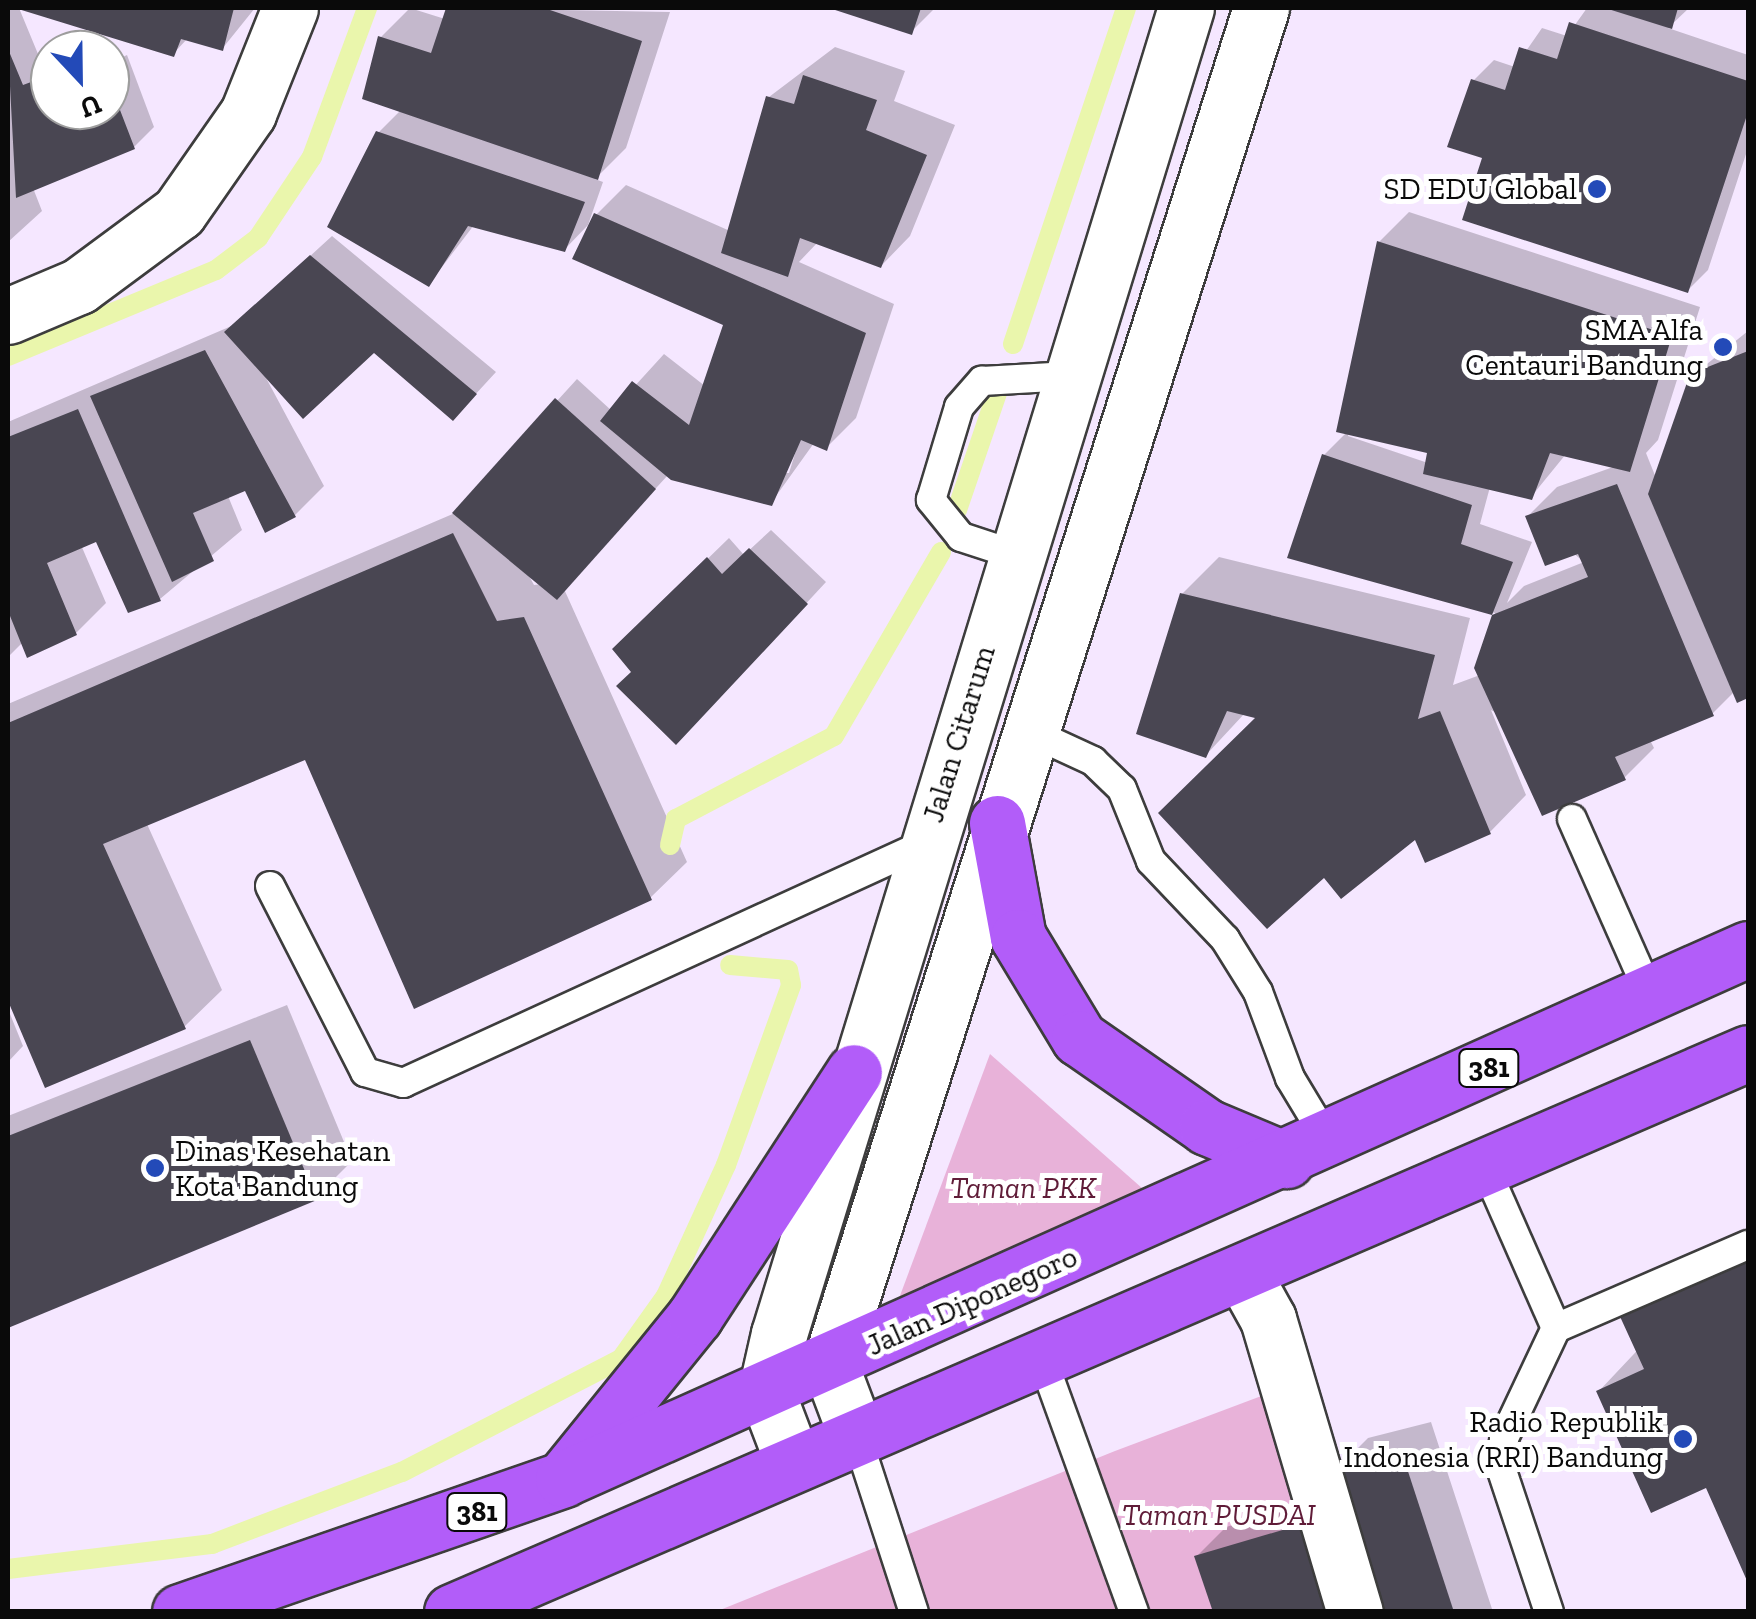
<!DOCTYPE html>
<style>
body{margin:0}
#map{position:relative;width:1756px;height:1619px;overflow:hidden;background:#f5e7ff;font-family:"Zilla Slab",serif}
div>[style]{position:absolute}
.green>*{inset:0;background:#e8b2d9}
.shadow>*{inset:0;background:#0003}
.stream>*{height:20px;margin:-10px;padding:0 10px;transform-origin:10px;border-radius:10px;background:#eaf6ac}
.building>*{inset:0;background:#494652}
.roads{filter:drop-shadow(2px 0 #3d3d3d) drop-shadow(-2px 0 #3d3d3d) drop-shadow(0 2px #3d3d3d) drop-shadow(0 -2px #3d3d3d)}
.service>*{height:28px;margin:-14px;padding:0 14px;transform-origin:14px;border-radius:14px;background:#fff}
.minor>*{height:55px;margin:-27.5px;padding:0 27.5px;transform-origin:27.5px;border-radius:27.5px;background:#fff}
.tertiary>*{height:55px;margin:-27.5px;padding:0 27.5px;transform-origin:27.5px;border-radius:27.5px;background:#fff}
.primary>*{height:55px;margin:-27.5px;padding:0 27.5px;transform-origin:27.5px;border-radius:27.5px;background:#b25df9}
.dots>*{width:28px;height:28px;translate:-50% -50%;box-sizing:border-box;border:5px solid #fff;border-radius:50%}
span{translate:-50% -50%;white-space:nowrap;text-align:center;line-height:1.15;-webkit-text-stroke:10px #fff;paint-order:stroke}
.shield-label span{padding:2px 8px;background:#fff;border:2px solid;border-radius:8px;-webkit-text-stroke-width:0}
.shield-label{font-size:28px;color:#0a0a0a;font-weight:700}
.poi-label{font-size:30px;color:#0a0a0a}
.right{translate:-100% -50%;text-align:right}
.left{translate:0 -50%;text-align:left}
.street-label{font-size:30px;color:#0a0a0a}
.park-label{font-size:30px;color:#601c38;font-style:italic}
.frame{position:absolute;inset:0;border:10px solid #0a0a0a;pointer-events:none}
.north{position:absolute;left:30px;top:30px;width:100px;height:100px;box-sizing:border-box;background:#fff;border:2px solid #9d9d9d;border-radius:50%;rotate:158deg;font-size:28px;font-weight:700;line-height:40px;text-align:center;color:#0a0a0a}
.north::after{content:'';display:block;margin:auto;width:35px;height:45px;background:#234ab8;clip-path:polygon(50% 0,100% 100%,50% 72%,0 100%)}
</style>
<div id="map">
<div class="green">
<div style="clip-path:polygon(990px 1054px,1168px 1211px,888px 1328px)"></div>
<div style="clip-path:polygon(1285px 1387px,1352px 1612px,715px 1612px,1115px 1451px)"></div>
</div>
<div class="shadow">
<div style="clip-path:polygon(8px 8px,19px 8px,43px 66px,50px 63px,50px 110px,110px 110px,110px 63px,127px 55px,154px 127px,134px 147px,33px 188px,42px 211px,8px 242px)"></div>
<div style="clip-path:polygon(21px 8px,255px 8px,222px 49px,188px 38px,173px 54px)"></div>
<div style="clip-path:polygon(410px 8px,445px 19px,448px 8px,670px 12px,626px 148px,595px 179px,603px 182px,588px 225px,565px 249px,474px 225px,429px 284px,378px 133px,401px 110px,380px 38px)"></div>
<div style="clip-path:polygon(835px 8px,935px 8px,911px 32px)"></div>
<div style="clip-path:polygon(1587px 8px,1689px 8px,1668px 28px,1748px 55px,1748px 148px,1708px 270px,1687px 291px,1485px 156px,1473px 81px,1494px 60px,1515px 67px,1542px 28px,1567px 36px)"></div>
<div style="clip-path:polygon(evenodd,835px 47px,905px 71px,894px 101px,955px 125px,910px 236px,881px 266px,818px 242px,799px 262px,894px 304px,856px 418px,826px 448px,814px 443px,771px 503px,668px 475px,564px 589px,687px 862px,650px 898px,307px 757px,147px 824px,222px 990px,185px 1026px,47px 1085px,8px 995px,8px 704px,455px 513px,577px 379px,612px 411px,664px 354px,705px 386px,726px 324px,596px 215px,626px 185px,730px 231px,769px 97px,835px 47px,803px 428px,789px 473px,783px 473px,803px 428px,835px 47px,527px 572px,542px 584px,534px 585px,527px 572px)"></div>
<div style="clip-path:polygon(evenodd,1409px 212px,1700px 307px,1658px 440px,1646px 453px,1656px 478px,1692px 376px,1748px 331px,1748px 695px,1735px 691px,1713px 713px,1650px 740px,1654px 748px,1624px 778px,1491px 710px,1526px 795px,1490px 832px,1416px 836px,1259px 717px,1245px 713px,1206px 755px,1182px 594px,1219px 557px,1470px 618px,1453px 685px,1480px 675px,1495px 613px,1290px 557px,1324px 455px,1347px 432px,1339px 430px,1379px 242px,1409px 212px,1349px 432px,1430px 451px,1428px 463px,1348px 436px,1349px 432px,1409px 212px,1566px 454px,1616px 466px,1557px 487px,1528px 516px,1584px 562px,1524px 586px,1507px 603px,1532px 542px,1480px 524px,1490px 487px,1531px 497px,1566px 454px)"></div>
<div style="clip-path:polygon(332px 236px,496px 372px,473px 397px,374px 350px,265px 376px,324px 486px,295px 515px,247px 488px,228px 496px,242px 530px,160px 599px,130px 610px,97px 538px,81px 545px,106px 603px,76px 633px,23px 642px,8px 657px,8px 422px,236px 324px)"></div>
<div style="clip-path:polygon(771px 530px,826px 582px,696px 722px,615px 649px,729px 538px,744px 555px)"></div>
<div style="clip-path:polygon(287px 1005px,352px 1161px,315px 1198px,8px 1325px,8px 1116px)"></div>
<div style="clip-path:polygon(8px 1009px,23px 1046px,8px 1062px)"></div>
<div style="clip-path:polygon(1748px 1233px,1748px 1577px,1708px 1485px,1599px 1391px)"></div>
<div style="clip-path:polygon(1431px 1422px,1493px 1612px,1216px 1612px,1197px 1556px,1226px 1527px,1346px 1492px,1339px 1467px,1368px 1438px)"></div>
</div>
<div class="stream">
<div style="left:1013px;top:344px;width:354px;rotate:-71.4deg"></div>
<div style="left:8px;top:356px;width:225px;rotate:-22.5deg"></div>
<div style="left:216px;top:270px;width:53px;rotate:-37.3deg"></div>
<div style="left:258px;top:238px;width:97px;rotate:-56.3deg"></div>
<div style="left:312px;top:157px;width:159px;rotate:-69.7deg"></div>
<div style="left:957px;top:510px;width:127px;rotate:-71.1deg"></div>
<div style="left:670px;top:845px;width:27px;rotate:-77deg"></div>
<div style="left:676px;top:819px;width:178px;rotate:-27.7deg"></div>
<div style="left:834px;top:736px;width:213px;rotate:-59.8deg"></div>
<div style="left:8px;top:1569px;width:206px;rotate:-7deg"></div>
<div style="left:212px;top:1544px;width:203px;rotate:-20.8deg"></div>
<div style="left:402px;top:1472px;width:246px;rotate:-27.3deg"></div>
<div style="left:621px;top:1359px;width:77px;rotate:-54.5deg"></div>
<div style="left:666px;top:1296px;width:144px;rotate:-65.4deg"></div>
<div style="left:726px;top:1165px;width:191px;rotate:-70.1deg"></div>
<div style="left:791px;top:985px;width:15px;rotate:-101deg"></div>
<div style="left:788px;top:970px;width:58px;rotate:-175.1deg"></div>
</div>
<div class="building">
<div style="clip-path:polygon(15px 8px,234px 8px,223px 51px,181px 39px,174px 57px)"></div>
<div style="clip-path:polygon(446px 8px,544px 8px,642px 41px,598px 180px,362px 99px,378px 36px,431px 53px)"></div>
<div style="clip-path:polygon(829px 8px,921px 8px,912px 35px)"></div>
<div style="clip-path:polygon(1605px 8px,1678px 8px,1672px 29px)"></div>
<div style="clip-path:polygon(1569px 22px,1748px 81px,1748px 112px,1688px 293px,1462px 220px,1482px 158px,1447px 147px,1471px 79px,1505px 90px,1519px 47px,1557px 59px)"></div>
<div style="clip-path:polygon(8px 49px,23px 85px,50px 75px,50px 110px,110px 110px,110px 84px,135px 149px,16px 198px)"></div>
<div style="clip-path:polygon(803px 75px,877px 100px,866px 130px,927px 155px,881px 268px,800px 238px,788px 277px,721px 253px,766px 96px,794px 104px)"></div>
<div style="clip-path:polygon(376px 131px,585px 202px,565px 252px,468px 226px,429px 287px,327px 227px)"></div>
<div style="clip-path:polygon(594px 213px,866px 333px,827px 451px,801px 440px,772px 506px,671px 480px,600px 421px,632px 381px,689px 425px,723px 325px,572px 259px)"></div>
<div style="clip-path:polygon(1377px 241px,1672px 336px,1630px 472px,1550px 453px,1532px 500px,1423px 474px,1427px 453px,1336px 432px)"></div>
<div style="clip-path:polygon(310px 255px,477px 394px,453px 421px,374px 353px,303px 419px,224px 332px)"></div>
<div style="clip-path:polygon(205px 350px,296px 517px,265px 533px,245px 491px,193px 513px,214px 561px,172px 582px,90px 396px)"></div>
<div style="clip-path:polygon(1748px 351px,1748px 698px,1737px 703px,1648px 494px,1690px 374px)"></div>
<div style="clip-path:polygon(555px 398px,656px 489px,557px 600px,452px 513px)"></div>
<div style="clip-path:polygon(78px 409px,161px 601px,128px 613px,96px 542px,47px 563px,77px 635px,27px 658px,8px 611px,8px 437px)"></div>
<div style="clip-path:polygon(1322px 454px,1472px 505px,1461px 544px,1513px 562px,1492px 615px,1588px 577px,1578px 554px,1545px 566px,1525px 516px,1617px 484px,1714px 716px,1615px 757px,1626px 780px,1542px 816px,1474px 668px,1492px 615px,1287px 558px)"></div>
<div style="clip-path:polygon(453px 533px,497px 621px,524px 617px,652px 900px,414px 1009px,305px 760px,103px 844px,186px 1029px,45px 1088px,8px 1001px,8px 723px)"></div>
<div style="clip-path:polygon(749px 548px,808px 604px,676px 745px,616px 686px,631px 672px,612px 649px,707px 557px,722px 574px)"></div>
<div style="clip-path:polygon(1180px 593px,1435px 655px,1418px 719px,1440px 711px,1491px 834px,1425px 863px,1415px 840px,1341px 899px,1324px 878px,1267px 929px,1158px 813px,1255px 718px,1227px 711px,1206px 758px,1136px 734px)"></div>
<div style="clip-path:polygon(250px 1040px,317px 1200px,8px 1328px,8px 1136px)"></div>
<div style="clip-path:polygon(1748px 1252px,1748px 1583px,1706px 1488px,1651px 1513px,1596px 1391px,1644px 1369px,1617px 1310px)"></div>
<div style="clip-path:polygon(1401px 1450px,1454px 1612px,1380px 1612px,1336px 1466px)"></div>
<div style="clip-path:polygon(1313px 1521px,1342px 1612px,1213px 1612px,1194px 1556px)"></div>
</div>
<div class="roads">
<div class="service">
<div style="left:1013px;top:554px;width:55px;rotate:-161.9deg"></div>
<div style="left:961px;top:537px;width:48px;rotate:-129deg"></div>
<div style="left:931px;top:500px;width:97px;rotate:-73.2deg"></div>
<div style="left:959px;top:407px;width:35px;rotate:-49deg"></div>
<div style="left:982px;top:381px;width:88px;rotate:-3.3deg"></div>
<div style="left:1026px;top:730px;width:74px;rotate:24.8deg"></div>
<div style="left:1093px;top:761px;width:40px;rotate:44deg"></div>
<div style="left:1122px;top:789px;width:78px;rotate:68.1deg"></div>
<div style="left:1151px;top:861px;width:108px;rotate:46.5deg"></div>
<div style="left:1225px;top:939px;width:62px;rotate:58.1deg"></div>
<div style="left:1258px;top:992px;width:92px;rotate:69.6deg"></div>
<div style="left:1290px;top:1078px;width:74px;rotate:58.9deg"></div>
<div style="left:1572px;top:819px;width:193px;rotate:66.1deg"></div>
<div style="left:270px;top:886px;width:209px;rotate:62.9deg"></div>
<div style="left:365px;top:1072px;width:40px;rotate:16deg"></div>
<div style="left:403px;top:1083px;width:576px;rotate:-24.61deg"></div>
<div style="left:1485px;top:1167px;width:176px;rotate:66.2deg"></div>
<div style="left:1556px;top:1328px;width:209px;rotate:-23.4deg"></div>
<div style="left:1042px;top:1358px;width:270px;rotate:70.1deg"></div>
<div style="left:856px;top:1434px;width:187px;rotate:72deg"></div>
<div style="left:1549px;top:1612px;width:152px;rotate:-108.4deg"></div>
<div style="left:1501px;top:1468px;width:30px;rotate:-84deg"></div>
<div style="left:1504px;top:1438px;width:122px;rotate:-64.7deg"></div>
</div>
<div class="minor">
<div style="left:8px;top:316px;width:77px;rotate:-22.9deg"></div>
<div style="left:79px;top:286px;width:124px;rotate:-36.5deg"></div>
<div style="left:179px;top:212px;width:121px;rotate:-55.1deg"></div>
<div style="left:248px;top:113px;width:113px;rotate:-68.2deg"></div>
<div style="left:1242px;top:1272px;width:54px;rotate:61deg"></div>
<div style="left:1268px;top:1319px;width:306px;rotate:73.5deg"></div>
</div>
<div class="tertiary">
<div style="left:856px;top:1434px;width:74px;rotate:-110.6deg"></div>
<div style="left:830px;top:1365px;width:1424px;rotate:-72.38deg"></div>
<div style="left:793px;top:1462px;width:76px;rotate:-110.8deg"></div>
<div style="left:766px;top:1391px;width:58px;rotate:-77.2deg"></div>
<div style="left:779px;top:1334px;width:1387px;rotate:-72.94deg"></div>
</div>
<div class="primary">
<div style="left:997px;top:823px;width:116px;rotate:79.6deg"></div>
<div style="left:1018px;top:937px;width:118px;rotate:58.9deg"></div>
<div style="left:1079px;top:1038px;width:156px;rotate:34.8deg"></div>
<div style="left:1207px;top:1127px;width:86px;rotate:22.7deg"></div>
<div style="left:568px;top:1473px;width:202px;rotate:-51deg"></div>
<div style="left:695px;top:1316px;width:291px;rotate:-56.9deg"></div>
<div style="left:180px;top:1612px;width:405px;rotate:-19.1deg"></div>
<div style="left:563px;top:1479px;width:1298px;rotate:-24.1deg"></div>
<div style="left:452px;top:1612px;width:1411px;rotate:-23.33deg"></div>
</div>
</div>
<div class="dots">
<div style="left:1597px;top:189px;background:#234ab8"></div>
<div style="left:1723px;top:347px;background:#234ab8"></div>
<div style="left:155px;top:1168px;background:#234ab8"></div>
<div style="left:1683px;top:1439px;background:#234ab8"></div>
</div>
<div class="shield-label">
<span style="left:1489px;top:1068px">381</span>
<span style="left:477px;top:1512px">381</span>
</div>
<div class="poi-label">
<span class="right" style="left:1577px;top:189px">SD EDU Global</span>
<span class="right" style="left:1703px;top:347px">SMA Alfa<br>Centauri Bandung</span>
<span class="left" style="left:175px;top:1168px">Dinas Kesehatan<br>Kota Bandung</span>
<span class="right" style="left:1663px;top:1439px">Radio Republik<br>Indonesia (RRI) Bandung</span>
</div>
<div class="street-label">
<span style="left:959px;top:734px;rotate:-73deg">Jalan Citarum</span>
<span style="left:972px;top:1301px;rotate:-24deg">Jalan Diponegoro</span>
</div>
<div class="park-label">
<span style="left:1023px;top:1188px">Taman PKK</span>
<span style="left:1219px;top:1515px">Taman PUSDAI</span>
</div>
<div class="frame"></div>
<div class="north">U</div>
</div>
